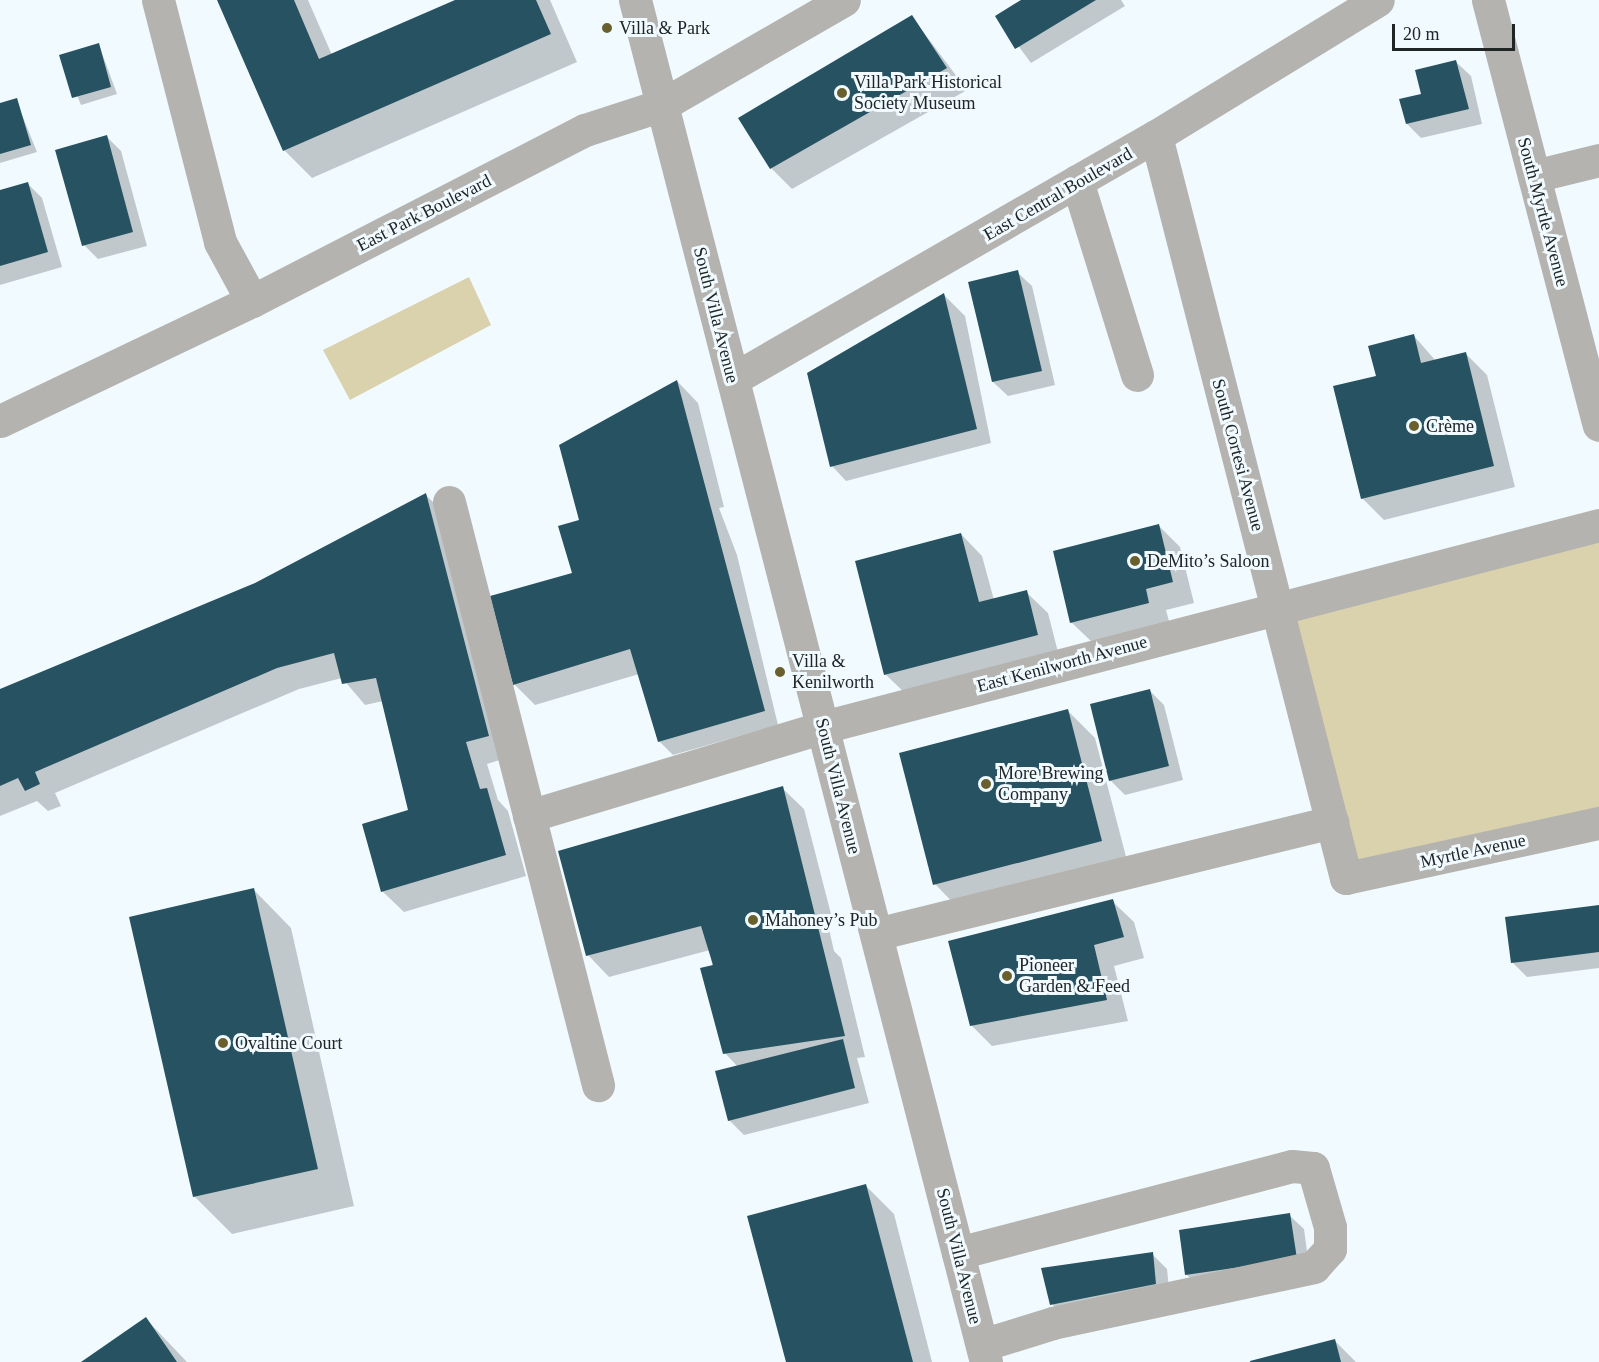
<!DOCTYPE html>
<meta charset="utf-8">
<style>
body{margin:0}
#map{position:relative;width:1599px;height:1362px;overflow:hidden;background:#f1fbff;font-family:"Times New Roman",serif}
div>[style]{position:absolute}
.green>*{inset:0;background:#d9d2ad}
.shadow>*{inset:0;background:#0003}
.building>*{inset:0;background:#265261}
.minor>*{height:33px;margin:-16.5px;padding:0 16.5px;transform-origin:16.5px;border-radius:16.5px;background:#b4b3af}
.dots>*{width:16px;height:16px;translate:-50% -50%;box-sizing:border-box;border:3px solid #f1fbff;border-radius:50%}
span{translate:-50% -50%;white-space:nowrap;text-align:center;line-height:1.15;-webkit-text-stroke:6px #f1fbff;paint-order:stroke}
.poi-label{font-size:18px;color:#202526}
.left{translate:0 -50%;text-align:left}
.street-label{font-size:18px;color:#202526}
.scale{position:absolute;left:1392px;top:24px;width:123px;height:27px;box-sizing:border-box;border:3px solid #202526;border-top:0;padding-left:8px;font-size:18px;line-height:21px;white-space:nowrap;color:#202526;-webkit-text-stroke:4px #f1fbff;paint-order:stroke}
</style>
<div id="map">
<div class="green">
<div style="clip-path:polygon(469px 277px,491px 325px,350px 400px,323px 350px)"></div>
<div style="clip-path:polygon(1599px 536px,1599px 810px,1355px 865px,1293px 615px)"></div>
</div>
<div class="shadow">
<div style="clip-path:polygon(219px 0,308px 0,332px 55px,459px 0,550px 0,577px 62px,312px 178px,284px 150px)"></div>
<div style="clip-path:polygon(1024px 0,1121px 0,1125px 6px,1031px 63px,997px 17px)"></div>
<div style="clip-path:polygon(912px 17px,967px 90px,792px 189px,771px 168px)"></div>
<div style="clip-path:polygon(99px 45px,117px 94px,81px 105px,61px 56px)"></div>
<div style="clip-path:polygon(1456px 62px,1471px 76px,1482px 124px,1421px 138px,1407px 124px,1423px 95px)"></div>
<div style="clip-path:polygon(16px 100px,37px 152px,0 163px,0 105px)"></div>
<div style="clip-path:polygon(106px 136px,121px 151px,147px 246px,98px 259px,84px 245px)"></div>
<div style="clip-path:polygon(28px 184px,42px 198px,62px 267px,0 285px,0 192px)"></div>
<div style="clip-path:polygon(1017px 272px,1032px 286px,1055px 385px,1008px 396px,993px 382px)"></div>
<div style="clip-path:polygon(944px 295px,965px 316px,991px 443px,846px 481px,832px 466px)"></div>
<div style="clip-path:polygon(1414px 336px,1436px 361px,1465px 353px,1487px 375px,1515px 487px,1384px 520px,1362px 498px,1378px 377px)"></div>
<div style="clip-path:polygon(677px 381px,698px 403px,724px 507px,719px 508px,737px 555px,778px 725px,673px 755px,659px 741px,639px 674px,535px 705px,514px 684px,575px 574px,582px 521px)"></div>
<div style="clip-path:polygon(426px 495px,447px 516px,509px 757px,487px 764px,498px 800px,508px 811px,526px 876px,404px 912px,382px 891px,410px 811px,383px 701px,365px 705px,342px 678px,299px 689px,55px 793px,61px 806px,48px 811px,37px 801px,0 816px,0 691px,256px 584px)"></div>
<div style="clip-path:polygon(1159px 526px,1180px 547px,1194px 603px,1166px 610px,1170px 625px,1093px 643px,1071px 622px)"></div>
<div style="clip-path:polygon(961px 534px,982px 556px,994px 600px,1026px 592px,1048px 613px,1059px 656px,907px 695px,885px 674px)"></div>
<div style="clip-path:polygon(1149px 690px,1164px 705px,1183px 780px,1125px 795px,1110px 780px)"></div>
<div style="clip-path:polygon(1067px 710px,1095px 738px,1129px 868px,962px 912px,935px 884px)"></div>
<div style="clip-path:polygon(782px 788px,804px 809px,832px 918px,827px 920px,834px 951px,841px 958px,865px 1057px,857px 1058px,869px 1103px,744px 1135px,729px 1120px,738px 1067px,725px 1053px,710px 950px,609px 977px,588px 955px)"></div>
<div style="clip-path:polygon(254px 890px,291px 928px,354px 1206px,232px 1234px,194px 1196px)"></div>
<div style="clip-path:polygon(1112px 901px,1134px 922px,1144px 958px,1114px 966px,1128px 1021px,992px 1046px,971px 1025px)"></div>
<div style="clip-path:polygon(1599px 907px,1599px 968px,1527px 977px,1513px 963px)"></div>
<div style="clip-path:polygon(866px 1186px,894px 1214px,932px 1362px,787px 1362px)"></div>
<div style="clip-path:polygon(1289px 1215px,1304px 1229px,1310px 1273px,1201px 1289px,1186px 1274px)"></div>
<div style="clip-path:polygon(1152px 1254px,1167px 1269px,1170px 1298px,1066px 1319px,1052px 1304px)"></div>
<div style="clip-path:polygon(146px 1319px,187px 1362px,84px 1362px)"></div>
<div style="clip-path:polygon(1335px 1341px,1356px 1362px,1253px 1362px)"></div>
</div>
<div class="building">
<div style="clip-path:polygon(217px 0,294px 0,319px 59px,455px 0,536px 0,551px 34px,283px 151px)"></div>
<div style="clip-path:polygon(1021px 0,1096px 0,1015px 49px,995px 16px)"></div>
<div style="clip-path:polygon(912px 15px,947px 68px,770px 169px,738px 118px)"></div>
<div style="clip-path:polygon(99px 43px,111px 87px,72px 98px,59px 55px)"></div>
<div style="clip-path:polygon(1456px 60px,1469px 109px,1406px 124px,1399px 99px,1421px 94px,1415px 70px)"></div>
<div style="clip-path:polygon(17px 98px,31px 145px,0 154px,0 103px)"></div>
<div style="clip-path:polygon(107px 135px,133px 232px,82px 246px,55px 150px)"></div>
<div style="clip-path:polygon(28px 182px,48px 252px,0 266px,0 190px)"></div>
<div style="clip-path:polygon(1018px 270px,1042px 371px,992px 382px,968px 282px)"></div>
<div style="clip-path:polygon(944px 293px,977px 429px,830px 467px,807px 373px)"></div>
<div style="clip-path:polygon(1414px 334px,1421px 363px,1466px 352px,1494px 466px,1361px 499px,1333px 386px,1376px 376px,1368px 346px)"></div>
<div style="clip-path:polygon(677px 380px,765px 711px,658px 742px,630px 649px,513px 685px,490px 596px,572px 573px,558px 526px,579px 520px,559px 445px)"></div>
<div style="clip-path:polygon(426px 493px,489px 736px,466px 742px,480px 789px,487px 788px,506px 855px,381px 892px,362px 824px,408px 810px,376px 678px,342px 684px,334px 653px,277px 668px,35px 772px,40px 784px,25px 791px,18px 778px,0 786px,0 689px,255px 583px)"></div>
<div style="clip-path:polygon(1159px 524px,1173px 582px,1146px 589px,1149px 603px,1070px 623px,1053px 551px)"></div>
<div style="clip-path:polygon(961px 533px,979px 602px,1027px 590px,1038px 635px,884px 675px,855px 561px)"></div>
<div style="clip-path:polygon(1150px 689px,1169px 766px,1109px 781px,1090px 704px)"></div>
<div style="clip-path:polygon(1068px 709px,1102px 841px,933px 885px,899px 753px)"></div>
<div style="clip-path:polygon(783px 786px,845px 1036px,723px 1054px,700px 968px,713px 965px,701px 926px,586px 956px,558px 851px)"></div>
<div style="clip-path:polygon(254px 888px,318px 1169px,193px 1197px,129px 917px)"></div>
<div style="clip-path:polygon(1113px 899px,1124px 937px,1094px 945px,1107px 1000px,970px 1026px,948px 941px)"></div>
<div style="clip-path:polygon(1599px 905px,1599px 952px,1511px 963px,1505px 917px)"></div>
<div style="clip-path:polygon(843px 1039px,855px 1088px,728px 1121px,715px 1071px)"></div>
<div style="clip-path:polygon(866px 1184px,913px 1362px,786px 1362px,747px 1216px)"></div>
<div style="clip-path:polygon(1290px 1213px,1297px 1259px,1185px 1275px,1179px 1230px)"></div>
<div style="clip-path:polygon(1153px 1252px,1156px 1284px,1050px 1305px,1041px 1268px)"></div>
<div style="clip-path:polygon(146px 1317px,177px 1362px,81px 1362px)"></div>
<div style="clip-path:polygon(1335px 1339px,1341px 1362px,1250px 1362px,1250px 1361px)"></div>
</div>
<div class="minor">
<div style="left:158px;top:0;width:250px;rotate:75.6deg"></div>
<div style="left:220px;top:242px;width:67px;rotate:61.5deg"></div>
<div style="left:635px;top:0;width:1407px;rotate:75.55deg"></div>
<div style="left:1488px;top:0;width:439px;rotate:75.4deg"></div>
<div style="left:1156px;top:136px;width:766px;rotate:75.64deg"></div>
<div style="left:1346px;top:878px;width:259px;rotate:-12.3deg"></div>
<div style="left:1534px;top:176px;width:67px;rotate:-13.8deg"></div>
<div style="left:1077px;top:181px;width:203px;rotate:72.8deg"></div>
<div style="left:733px;top:379px;width:488px;rotate:-29.9deg"></div>
<div style="left:1156px;top:136px;width:260px;rotate:-31.5deg"></div>
<div style="left:0;top:421px;width:279px;rotate:-25.5deg"></div>
<div style="left:252px;top:301px;width:374px;rotate:-27.2deg"></div>
<div style="left:585px;top:130px;width:81px;rotate:-18deg"></div>
<div style="left:662px;top:105px;width:210px;rotate:-30deg"></div>
<div style="left:449px;top:502px;width:602px;rotate:75.66deg"></div>
<div style="left:529px;top:816px;width:307px;rotate:-16.8deg"></div>
<div style="left:823px;top:727px;width:802px;rotate:-14.59deg"></div>
<div style="left:876px;top:934px;width:470px;rotate:-13.8deg"></div>
<div style="left:958px;top:1253px;width:345px;rotate:-14.6deg"></div>
<div style="left:1292px;top:1166px;width:21px;rotate:5deg"></div>
<div style="left:1313px;top:1168px;width:61px;rotate:73.9deg"></div>
<div style="left:1330px;top:1227px;width:22px;rotate:90deg"></div>
<div style="left:1330px;top:1249px;width:24px;rotate:132deg"></div>
<div style="left:1314px;top:1267px;width:267px;rotate:167.9deg"></div>
<div style="left:1053px;top:1323px;width:74px;rotate:162.8deg"></div>
</div>
<div class="dots">
<div style="left:607px;top:28px;background:#6a602d"></div>
<div style="left:842px;top:93px;background:#6a602d"></div>
<div style="left:1414px;top:426px;background:#6a602d"></div>
<div style="left:1135px;top:561px;background:#6a602d"></div>
<div style="left:780px;top:672px;background:#6a602d"></div>
<div style="left:986px;top:784px;background:#6a602d"></div>
<div style="left:753px;top:920px;background:#6a602d"></div>
<div style="left:1007px;top:976px;background:#6a602d"></div>
<div style="left:223px;top:1043px;background:#6a602d"></div>
</div>
<div class="poi-label">
<span class="left" style="left:619px;top:28px">Villa &amp; Park</span>
<span class="left" style="left:854px;top:93px">Villa Park Historical<br>Society Museum</span>
<span class="left" style="left:1426px;top:426px">Crème</span>
<span class="left" style="left:1147px;top:561px">DeMito’s Saloon</span>
<span class="left" style="left:792px;top:672px">Villa &amp;<br>Kenilworth</span>
<span class="left" style="left:998px;top:784px">More Brewing<br>Company</span>
<span class="left" style="left:765px;top:920px">Mahoney’s Pub</span>
<span class="left" style="left:1019px;top:976px">Pioneer<br>Garden &amp; Feed</span>
<span class="left" style="left:235px;top:1043px">Ovaltine Court</span>
</div>
<div class="street-label">
<span style="left:1058px;top:194px;rotate:-30deg">East Central Boulevard</span>
<span style="left:1543px;top:212px;rotate:75deg">South Myrtle Avenue</span>
<span style="left:424px;top:213px;rotate:-27deg">East Park Boulevard</span>
<span style="left:716px;top:315px;rotate:76deg">South Villa Avenue</span>
<span style="left:1238px;top:455px;rotate:75deg">South Cortesi Avenue</span>
<span style="left:1062px;top:664px;rotate:-15deg">East Kenilworth Avenue</span>
<span style="left:838px;top:786px;rotate:76deg">South Villa Avenue</span>
<span style="left:1473px;top:851px;rotate:-12deg">Myrtle Avenue</span>
<span style="left:959px;top:1256px;rotate:76deg">South Villa Avenue</span>
</div>
<div class="scale">20 m</div>
</div>
